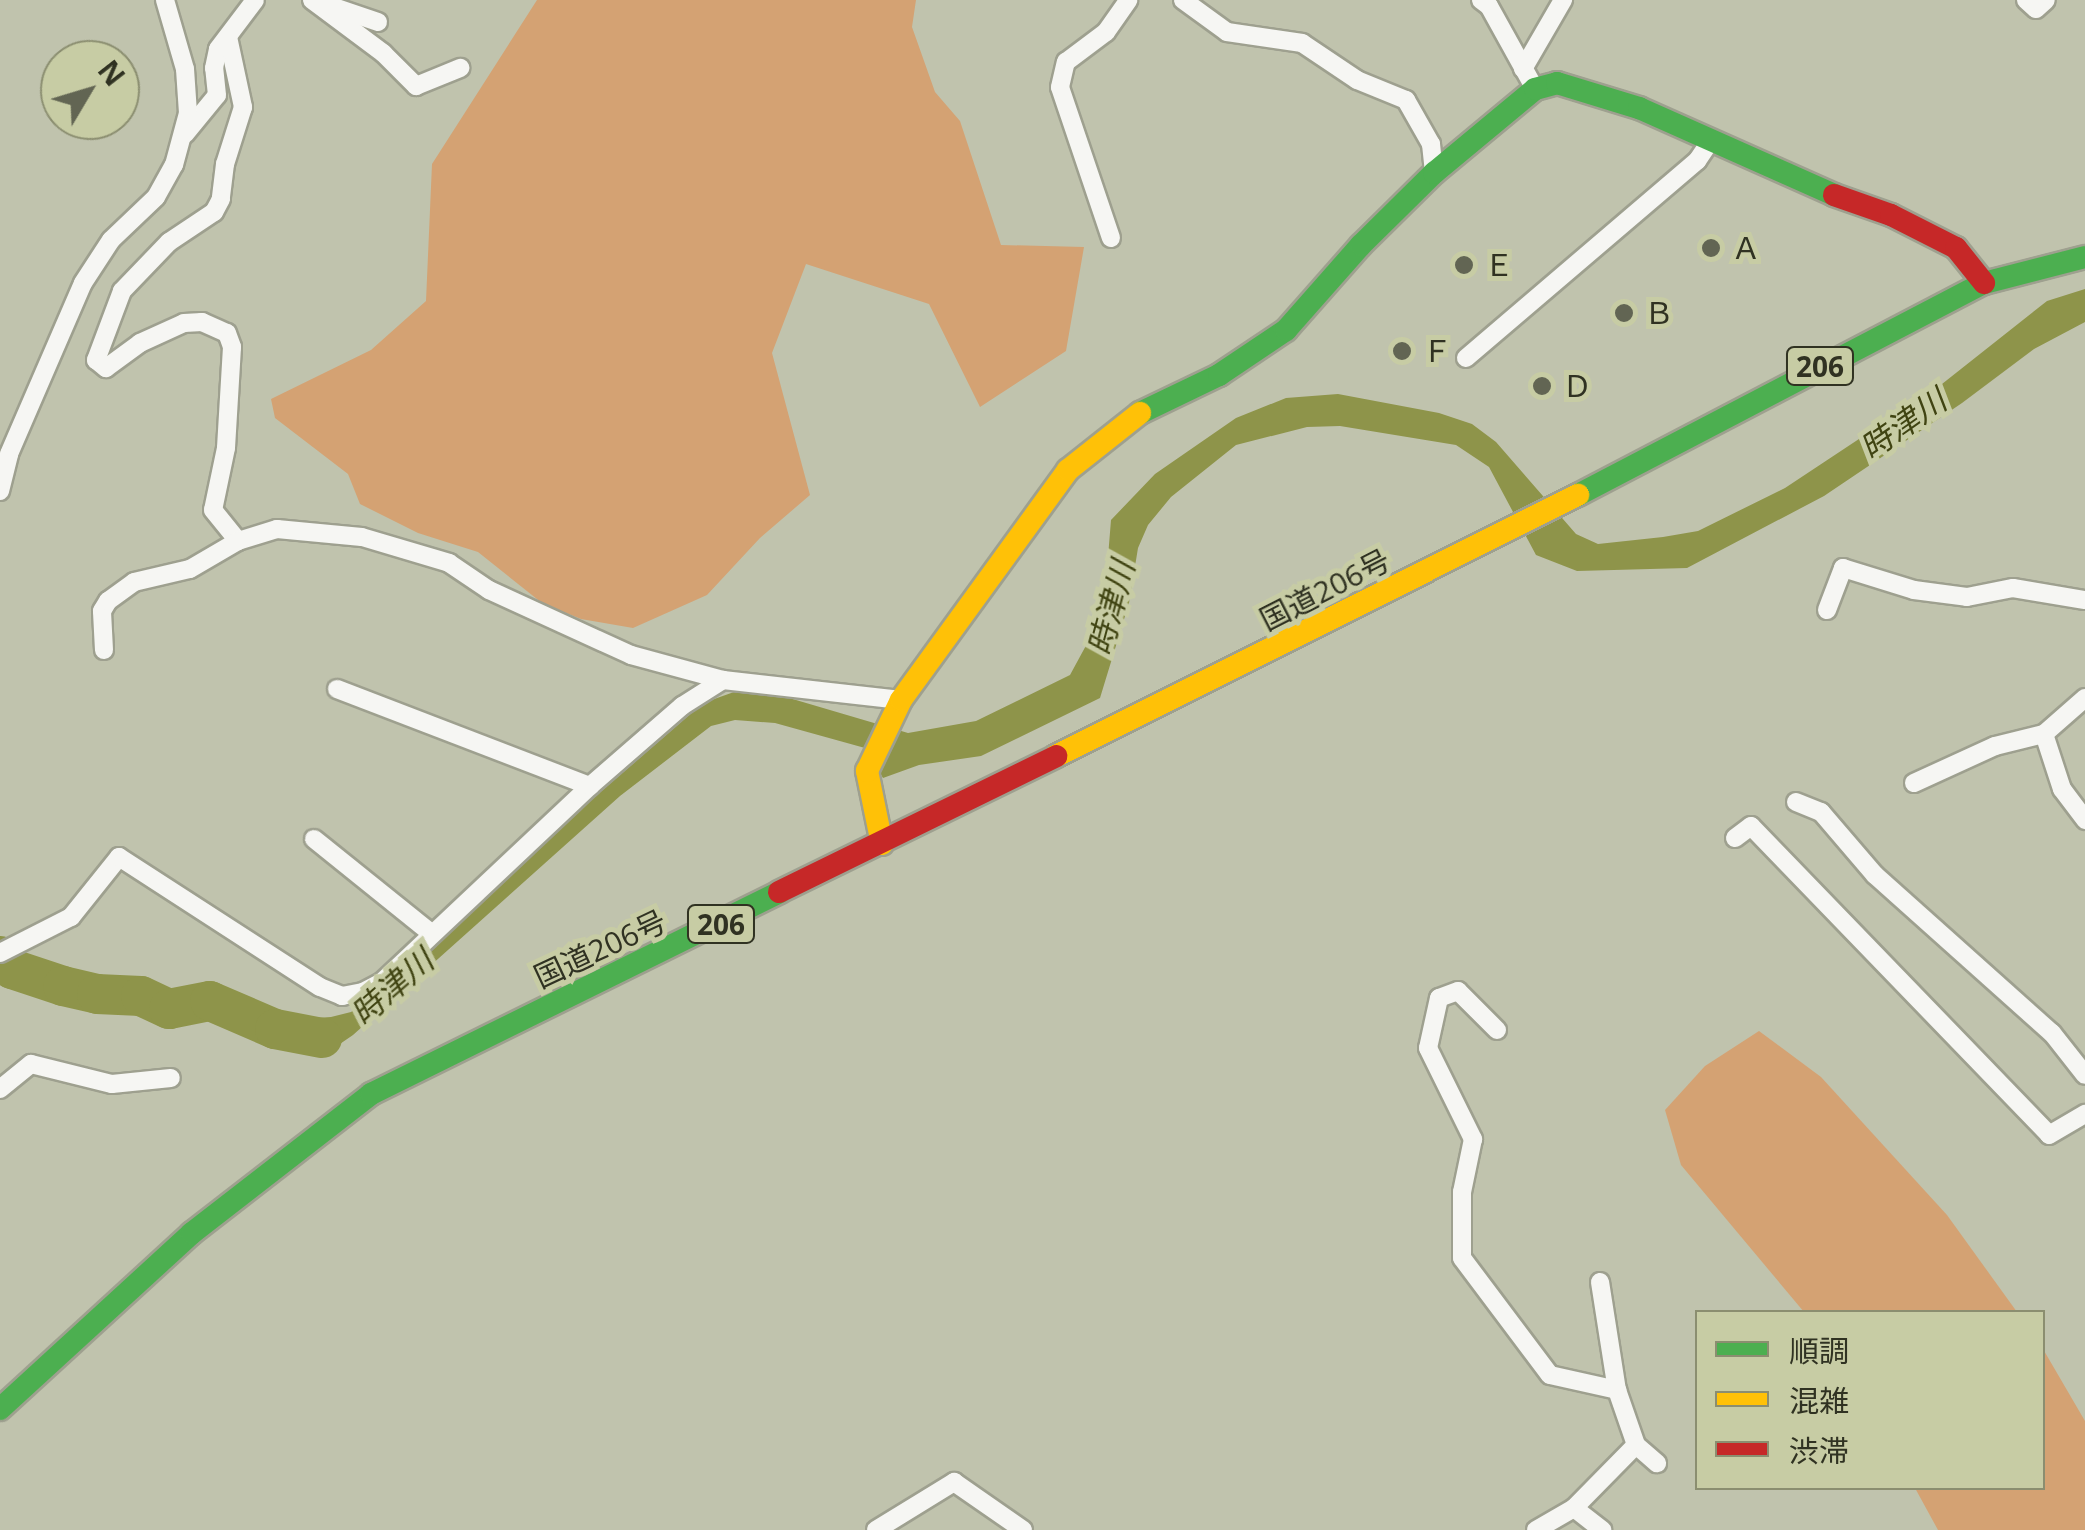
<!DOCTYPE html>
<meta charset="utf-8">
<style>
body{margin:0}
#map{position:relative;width:2085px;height:1530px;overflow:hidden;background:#c0c3ad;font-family:"Open Sans","Noto Sans JP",sans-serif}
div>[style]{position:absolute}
.green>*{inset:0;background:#d4a273}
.water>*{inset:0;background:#8e944a}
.river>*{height:40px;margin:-20px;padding:0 20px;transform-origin:20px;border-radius:20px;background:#8e944a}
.roads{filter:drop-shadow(2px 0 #9ea08f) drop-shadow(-2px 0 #9ea08f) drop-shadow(0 2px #9ea08f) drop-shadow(0 -2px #9ea08f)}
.street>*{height:18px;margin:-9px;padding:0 9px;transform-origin:9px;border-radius:9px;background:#f6f6f3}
.fast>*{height:22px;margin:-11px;padding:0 11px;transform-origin:11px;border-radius:11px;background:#4caf50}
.slow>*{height:22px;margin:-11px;padding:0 11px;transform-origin:11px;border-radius:11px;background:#ffc107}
.jam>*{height:22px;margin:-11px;padding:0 11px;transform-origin:11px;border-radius:11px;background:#c62828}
.dots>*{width:28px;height:28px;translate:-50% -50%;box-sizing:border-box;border:5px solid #c7cca4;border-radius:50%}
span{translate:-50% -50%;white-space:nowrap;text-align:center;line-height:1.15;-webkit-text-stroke:10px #c7cca4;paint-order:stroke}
.shield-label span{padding:2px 8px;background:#c7cca4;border:2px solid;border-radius:8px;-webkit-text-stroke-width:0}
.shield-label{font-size:28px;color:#303222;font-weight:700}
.poi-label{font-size:30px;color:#303222}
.left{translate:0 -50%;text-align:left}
.street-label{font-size:30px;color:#303222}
.water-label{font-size:32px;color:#404412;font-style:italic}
.legend{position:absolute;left:1695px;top:1310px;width:350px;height:180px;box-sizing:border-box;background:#c7cca4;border:2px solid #8b8e70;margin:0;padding:12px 18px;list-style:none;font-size:30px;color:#303222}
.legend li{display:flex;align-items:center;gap:20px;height:50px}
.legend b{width:50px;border:2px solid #8b8e70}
.north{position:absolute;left:40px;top:40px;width:100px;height:100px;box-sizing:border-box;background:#c7cca4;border:2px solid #8b8e70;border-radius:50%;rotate:52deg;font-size:28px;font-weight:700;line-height:40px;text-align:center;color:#303222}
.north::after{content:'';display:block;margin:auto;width:35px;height:45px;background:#626553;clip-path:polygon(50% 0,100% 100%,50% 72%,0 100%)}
</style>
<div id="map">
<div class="green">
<div style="clip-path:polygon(537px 0,916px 0,912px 27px,935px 92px,960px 121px,1001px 245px,1084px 247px,1066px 351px,980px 407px,929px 304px,806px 264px,772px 353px,810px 495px,760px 538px,707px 595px,633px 628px,581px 619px,542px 603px,478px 552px,418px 533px,360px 504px,348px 474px,275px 418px,271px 399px,371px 350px,426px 301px,432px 164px)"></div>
<div style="clip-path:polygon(1759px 1031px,1821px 1077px,1947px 1215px,2017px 1312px,1804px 1312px,1681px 1165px,1665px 1110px,1705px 1066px)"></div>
<div style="clip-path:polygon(2043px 1349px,2085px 1421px,2085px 1530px,1938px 1530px,1915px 1488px,2042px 1488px)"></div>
</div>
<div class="water">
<div style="clip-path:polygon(2085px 289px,2085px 322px,2034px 349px,1962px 403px,1824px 496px,1687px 568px,1577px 571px,1536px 555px,1489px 467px,1456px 445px,1340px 426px,1307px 427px,1236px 445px,1171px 497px,1148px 525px,1138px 548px,1129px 603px,1100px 698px,981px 756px,919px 765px,883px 778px,865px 748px,775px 723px,735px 720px,711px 726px,620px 796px,353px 1035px,334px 1048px,311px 1054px,268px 1033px,272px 1021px,331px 1017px,351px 1012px,373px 997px,501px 878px,703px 703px,734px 692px,762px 690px,908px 733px,976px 721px,1070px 675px,1089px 640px,1105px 594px,1111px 520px,1155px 474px,1236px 418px,1286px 398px,1338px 394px,1439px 413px,1472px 424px,1496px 442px,1576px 534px,1598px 544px,1663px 537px,1698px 531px,1785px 488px,1942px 384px,2047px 301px)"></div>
</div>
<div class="river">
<div style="left:0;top:956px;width:18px;rotate:47deg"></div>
<div style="left:12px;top:969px;width:54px;rotate:18.4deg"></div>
<div style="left:63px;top:986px;width:35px;rotate:13deg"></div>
<div style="left:97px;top:994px;width:44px;rotate:2.6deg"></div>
<div style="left:141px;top:996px;width:31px;rotate:25deg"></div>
<div style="left:169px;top:1009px;width:42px;rotate:-11deg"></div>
<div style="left:210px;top:1001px;width:71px;rotate:23.3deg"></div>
<div style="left:275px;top:1029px;width:48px;rotate:10.8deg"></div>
</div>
<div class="roads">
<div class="street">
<div style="left:312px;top:0;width:89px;rotate:36.7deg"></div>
<div style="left:383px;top:53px;width:47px;rotate:45deg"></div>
<div style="left:416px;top:86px;width:48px;rotate:-22.2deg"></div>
<div style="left:1183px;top:0;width:54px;rotate:36deg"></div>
<div style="left:1227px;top:32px;width:76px;rotate:8.3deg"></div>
<div style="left:1302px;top:43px;width:66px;rotate:33.9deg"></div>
<div style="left:1357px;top:80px;width:53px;rotate:22.2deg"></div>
<div style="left:1406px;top:100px;width:51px;rotate:60.4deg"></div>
<div style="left:1431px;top:144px;width:29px;rotate:84deg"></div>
<div style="left:1481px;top:0;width:10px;rotate:37deg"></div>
<div style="left:1489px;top:6px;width:95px;rotate:61deg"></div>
<div style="left:2026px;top:0;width:13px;rotate:42deg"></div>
<div style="left:2036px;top:9px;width:13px;rotate:-42deg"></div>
<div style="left:325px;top:4px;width:56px;rotate:18.8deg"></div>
<div style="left:228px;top:37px;width:72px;rotate:77.9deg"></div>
<div style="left:243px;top:107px;width:60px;rotate:107.5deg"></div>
<div style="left:225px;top:164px;width:35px;rotate:97deg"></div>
<div style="left:221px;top:199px;width:15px;rotate:118deg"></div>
<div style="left:214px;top:212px;width:54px;rotate:146.3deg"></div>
<div style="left:169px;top:242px;width:68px;rotate:133.8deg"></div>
<div style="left:122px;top:291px;width:74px;rotate:110.6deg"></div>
<div style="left:96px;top:360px;width:13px;rotate:39deg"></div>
<div style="left:106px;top:368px;width:42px;rotate:-36.3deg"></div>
<div style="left:140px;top:343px;width:48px;rotate:-24.4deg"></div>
<div style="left:184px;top:323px;width:18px;rotate:-3deg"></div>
<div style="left:202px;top:322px;width:27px;rotate:24deg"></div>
<div style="left:227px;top:333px;width:15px;rotate:70deg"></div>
<div style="left:232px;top:347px;width:101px;rotate:93.4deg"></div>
<div style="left:226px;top:448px;width:63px;rotate:101.8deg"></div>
<div style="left:213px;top:510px;width:40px;rotate:51deg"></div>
<div style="left:1523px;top:69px;width:80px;rotate:-59.9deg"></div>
<div style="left:185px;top:134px;width:50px;rotate:-50.6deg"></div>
<div style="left:217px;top:95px;width:27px;rotate:-96deg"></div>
<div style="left:214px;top:68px;width:19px;rotate:-78deg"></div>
<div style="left:218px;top:49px;width:61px;rotate:-52.9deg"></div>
<div style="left:1111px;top:238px;width:159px;rotate:-108.7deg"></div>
<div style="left:1060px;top:87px;width:26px;rotate:-77deg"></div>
<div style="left:1066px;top:62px;width:50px;rotate:-36.9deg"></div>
<div style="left:1106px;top:32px;width:39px;rotate:-55deg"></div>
<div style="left:1466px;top:358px;width:304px;rotate:-40.5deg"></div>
<div style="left:1697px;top:161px;width:22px;rotate:-56deg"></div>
<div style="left:0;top:491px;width:38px;rotate:-76deg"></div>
<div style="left:9px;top:454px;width:186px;rotate:-66.6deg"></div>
<div style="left:83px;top:283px;width:51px;rotate:-56.9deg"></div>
<div style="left:111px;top:240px;width:62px;rotate:-43.7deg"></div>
<div style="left:156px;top:197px;width:37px;rotate:-61deg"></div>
<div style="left:174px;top:165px;width:54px;rotate:-74.9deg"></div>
<div style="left:188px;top:113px;width:44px;rotate:-93.9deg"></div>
<div style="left:185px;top:69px;width:72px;rotate:-106.2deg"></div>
<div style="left:1827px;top:610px;width:45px;rotate:-69.1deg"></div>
<div style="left:1843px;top:568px;width:74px;rotate:17.2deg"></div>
<div style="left:1914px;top:590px;width:53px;rotate:7.5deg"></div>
<div style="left:1967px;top:597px;width:47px;rotate:-11.1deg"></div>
<div style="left:2013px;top:588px;width:73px;rotate:9.5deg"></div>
<div style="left:104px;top:650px;width:39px;rotate:-93deg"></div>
<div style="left:102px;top:611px;width:12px;rotate:-59deg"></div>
<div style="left:108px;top:601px;width:32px;rotate:-36deg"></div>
<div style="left:134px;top:582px;width:57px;rotate:-13.1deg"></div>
<div style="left:190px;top:569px;width:56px;rotate:-30.3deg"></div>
<div style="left:238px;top:541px;width:41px;rotate:-17.1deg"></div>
<div style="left:277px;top:529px;width:85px;rotate:5.4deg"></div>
<div style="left:362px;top:537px;width:91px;rotate:16.6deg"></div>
<div style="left:449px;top:563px;width:48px;rotate:34deg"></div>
<div style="left:489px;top:590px;width:156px;rotate:24.6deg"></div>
<div style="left:631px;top:655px;width:95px;rotate:15.2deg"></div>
<div style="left:723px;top:680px;width:179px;rotate:6.4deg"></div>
<div style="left:337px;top:689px;width:271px;rotate:21deg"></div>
<div style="left:2085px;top:698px;width:55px;rotate:138.7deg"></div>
<div style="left:2044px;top:734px;width:58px;rotate:71.9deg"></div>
<div style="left:2062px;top:789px;width:39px;rotate:53deg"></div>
<div style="left:1914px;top:783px;width:89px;rotate:-24.6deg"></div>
<div style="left:1995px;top:746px;width:50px;rotate:-13.8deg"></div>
<div style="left:1796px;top:802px;width:27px;rotate:22deg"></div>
<div style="left:1821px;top:812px;width:83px;rotate:49.4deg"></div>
<div style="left:1875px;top:875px;width:237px;rotate:41.8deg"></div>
<div style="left:2052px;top:1033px;width:53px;rotate:51.8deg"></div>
<div style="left:1735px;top:838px;width:20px;rotate:-37deg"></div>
<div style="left:1751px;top:826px;width:429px;rotate:46deg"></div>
<div style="left:2049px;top:1135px;width:42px;rotate:-30.3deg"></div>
<div style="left:314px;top:839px;width:150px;rotate:38.8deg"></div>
<div style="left:0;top:953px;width:80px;rotate:-26.9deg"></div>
<div style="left:71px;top:917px;width:77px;rotate:-51.3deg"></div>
<div style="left:119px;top:857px;width:239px;rotate:32.9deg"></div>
<div style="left:320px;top:987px;width:24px;rotate:22deg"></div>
<div style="left:342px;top:996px;width:21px;rotate:-11deg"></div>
<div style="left:363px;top:992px;width:21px;rotate:-28deg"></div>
<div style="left:382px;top:982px;width:286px;rotate:-43.3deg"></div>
<div style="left:590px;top:786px;width:122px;rotate:-41deg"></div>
<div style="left:682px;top:706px;width:49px;rotate:-32.4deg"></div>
<div style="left:1497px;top:1030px;width:55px;rotate:-135deg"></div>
<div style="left:1458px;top:991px;width:20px;rotate:160deg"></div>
<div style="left:1439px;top:998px;width:51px;rotate:102.4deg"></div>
<div style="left:1428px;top:1048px;width:102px;rotate:63.7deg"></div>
<div style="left:1473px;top:1139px;width:54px;rotate:101.7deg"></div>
<div style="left:1462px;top:1192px;width:66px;rotate:90deg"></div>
<div style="left:1462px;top:1258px;width:146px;rotate:53.1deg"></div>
<div style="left:1550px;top:1375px;width:69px;rotate:12.6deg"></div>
<div style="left:0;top:1089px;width:40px;rotate:-39deg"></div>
<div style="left:31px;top:1064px;width:83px;rotate:13.9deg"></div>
<div style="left:112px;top:1084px;width:59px;rotate:-5.8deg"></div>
<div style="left:1600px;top:1282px;width:109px;rotate:81.1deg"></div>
<div style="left:1617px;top:1390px;width:58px;rotate:70.9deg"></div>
<div style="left:1636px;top:1445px;width:28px;rotate:41deg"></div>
<div style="left:1574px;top:1508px;width:88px;rotate:-45.5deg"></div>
<div style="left:876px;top:1530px;width:92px;rotate:-31.6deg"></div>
<div style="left:954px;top:1482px;width:84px;rotate:34.8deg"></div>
<div style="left:1536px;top:1530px;width:44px;rotate:-30.1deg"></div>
<div style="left:1574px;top:1508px;width:36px;rotate:38deg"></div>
</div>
<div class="fast">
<div style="left:1140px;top:413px;width:88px;rotate:-25.7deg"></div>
<div style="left:1219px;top:375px;width:81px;rotate:-33.9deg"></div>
<div style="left:1286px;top:330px;width:113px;rotate:-48.6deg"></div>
<div style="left:1361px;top:245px;width:103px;rotate:-44.6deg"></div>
<div style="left:1434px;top:173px;width:131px;rotate:-39.7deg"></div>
<div style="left:1535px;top:89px;width:23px;rotate:-15deg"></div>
<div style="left:1557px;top:83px;width:86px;rotate:17deg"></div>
<div style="left:1639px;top:108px;width:214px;rotate:24deg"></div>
<div style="left:1578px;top:495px;width:458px;rotate:-27.6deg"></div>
<div style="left:1984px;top:283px;width:104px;rotate:-14.4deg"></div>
<div style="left:0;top:1409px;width:260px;rotate:-42.5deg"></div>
<div style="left:192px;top:1233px;width:227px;rotate:-37.8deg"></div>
<div style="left:371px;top:1094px;width:455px;rotate:-26.3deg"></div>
</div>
<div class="slow">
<div style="left:1056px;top:756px;width:584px;rotate:-26.57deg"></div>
<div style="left:882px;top:844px;width:75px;rotate:-101.6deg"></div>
<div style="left:867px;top:771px;width:79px;rotate:-64.4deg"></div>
<div style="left:901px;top:700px;width:284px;rotate:-54deg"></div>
<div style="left:1068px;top:470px;width:92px;rotate:-38.4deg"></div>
</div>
<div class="jam">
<div style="left:1834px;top:195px;width:60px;rotate:19.3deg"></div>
<div style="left:1891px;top:215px;width:73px;rotate:26.9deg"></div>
<div style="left:1956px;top:248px;width:45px;rotate:51.3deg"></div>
<div style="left:779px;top:892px;width:309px;rotate:-26.1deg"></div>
</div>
</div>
<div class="dots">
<div style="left:1711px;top:248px;background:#626553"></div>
<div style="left:1464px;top:265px;background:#626553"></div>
<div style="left:1624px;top:313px;background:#626553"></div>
<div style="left:1402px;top:351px;background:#626553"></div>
<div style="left:1542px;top:386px;background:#626553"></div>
</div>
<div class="shield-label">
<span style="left:1820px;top:366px">206</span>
<span style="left:721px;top:924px">206</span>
</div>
<div class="poi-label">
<span class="left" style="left:1731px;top:248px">Ａ</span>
<span class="left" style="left:1484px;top:265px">Ｅ</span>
<span class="left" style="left:1644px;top:313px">Ｂ</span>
<span class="left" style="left:1422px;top:351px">Ｆ</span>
<span class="left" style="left:1562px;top:386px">Ｄ</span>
</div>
<div class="street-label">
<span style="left:1325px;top:590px;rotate:-27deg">国道206号</span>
<span style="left:600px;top:949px;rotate:-25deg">国道206号</span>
</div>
<div class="water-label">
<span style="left:1903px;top:424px;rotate:-35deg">時津川</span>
<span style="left:1111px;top:608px;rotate:-75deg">時津川</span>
<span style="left:392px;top:987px;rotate:-41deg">時津川</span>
</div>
<ul class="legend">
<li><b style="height:12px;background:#4caf50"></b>順調</li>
<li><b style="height:12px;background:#ffc107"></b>混雑</li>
<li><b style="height:12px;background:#c62828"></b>渋滞</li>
</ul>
<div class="north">N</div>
</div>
